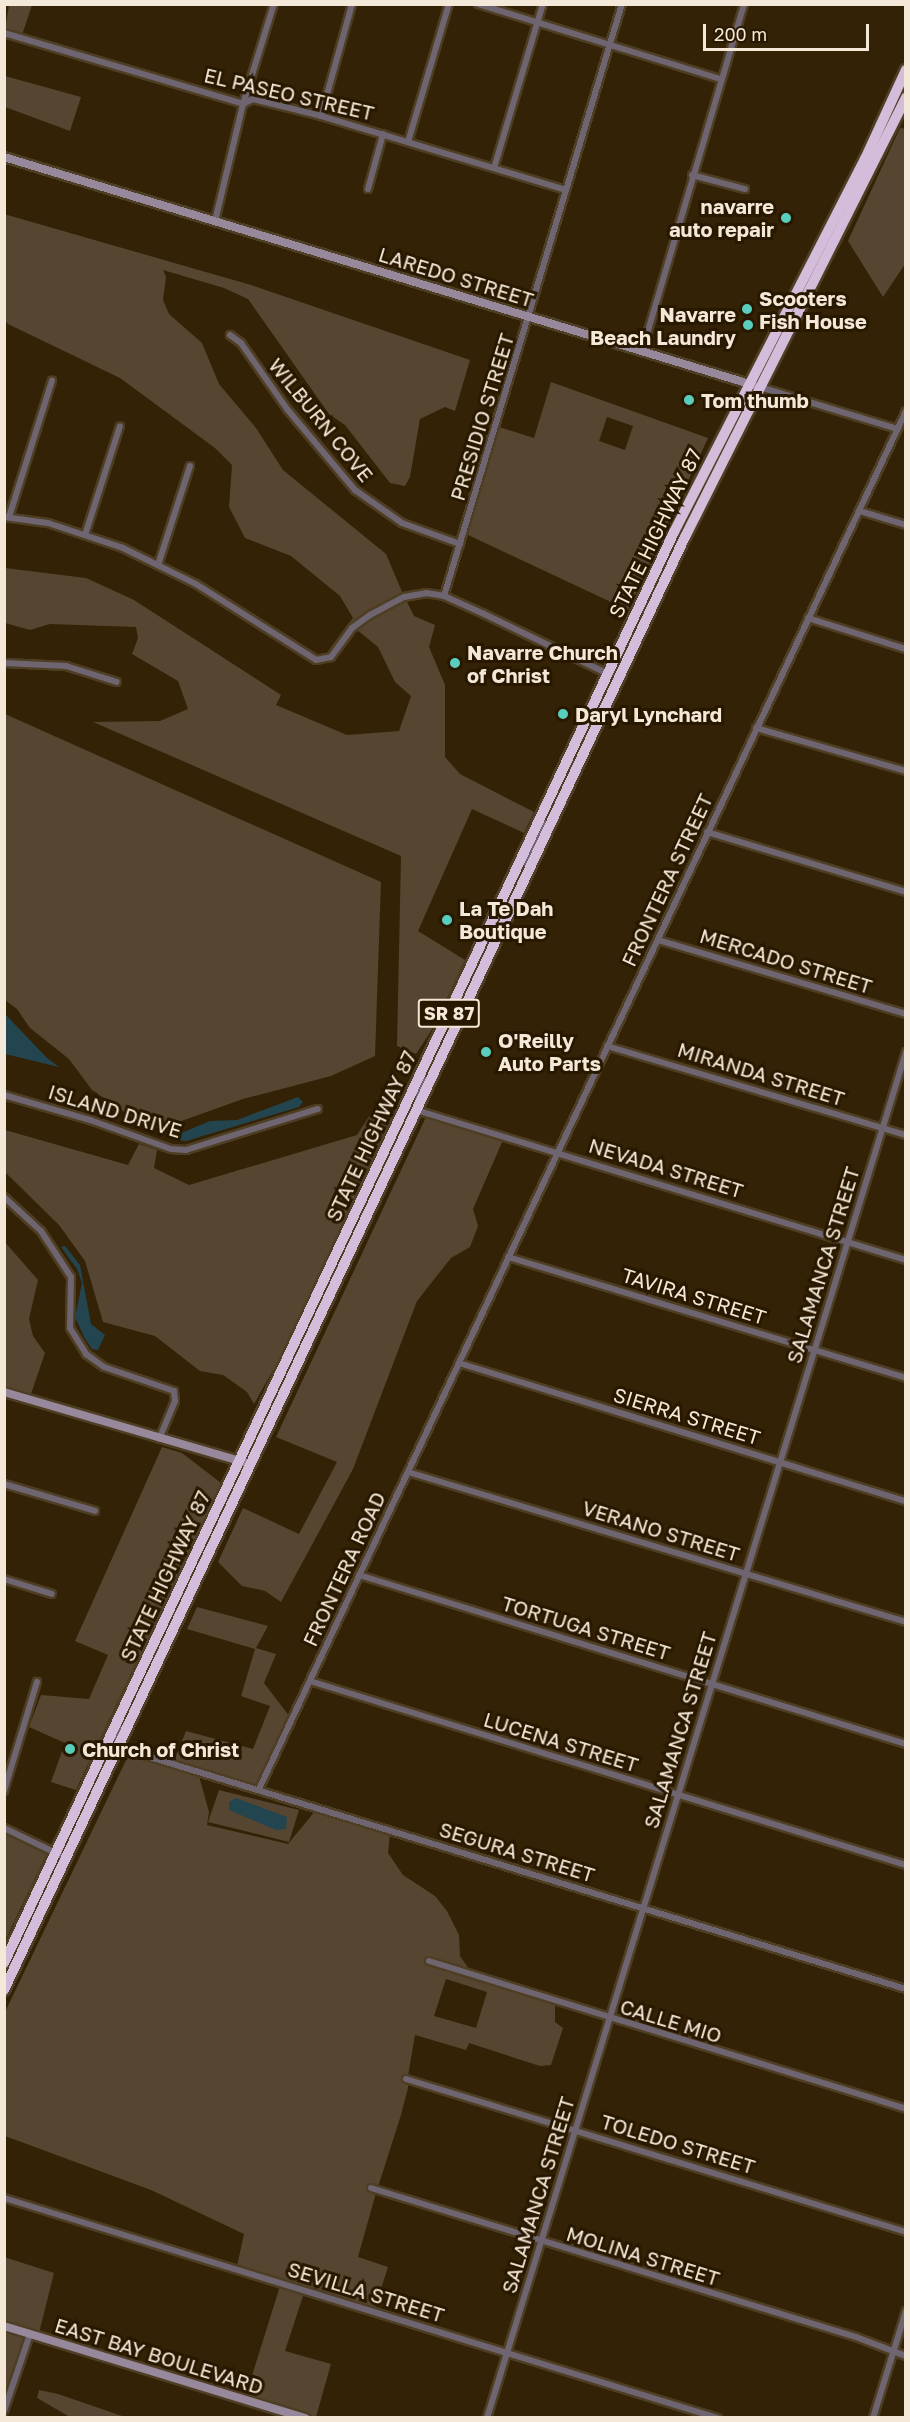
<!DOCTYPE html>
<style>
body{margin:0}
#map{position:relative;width:910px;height:2422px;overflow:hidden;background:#332205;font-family:"Golos Text",sans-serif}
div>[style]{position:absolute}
.green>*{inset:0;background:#564631}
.water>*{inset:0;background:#23454f}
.roads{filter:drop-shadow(2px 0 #4e3e23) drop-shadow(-2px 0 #4e3e23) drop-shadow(0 2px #4e3e23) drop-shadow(0 -2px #4e3e23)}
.street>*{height:6px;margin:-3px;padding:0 3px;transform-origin:3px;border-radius:3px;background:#6e6571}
.secondary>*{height:8px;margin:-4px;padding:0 4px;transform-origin:4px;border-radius:4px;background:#97889c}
.highway>*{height:10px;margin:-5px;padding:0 5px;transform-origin:5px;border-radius:5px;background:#d4bcdb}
.dots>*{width:16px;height:16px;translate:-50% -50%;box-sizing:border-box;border:3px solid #291800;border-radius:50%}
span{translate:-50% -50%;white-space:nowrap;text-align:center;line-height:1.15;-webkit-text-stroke:6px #291800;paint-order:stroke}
.shield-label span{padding:2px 4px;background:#291800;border:2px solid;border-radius:4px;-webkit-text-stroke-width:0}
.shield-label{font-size:18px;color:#f4e8d8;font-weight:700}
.street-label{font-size:20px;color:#f4e8d8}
.poi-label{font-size:20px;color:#f4e8d8;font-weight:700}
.right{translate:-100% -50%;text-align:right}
.left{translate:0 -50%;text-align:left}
.frame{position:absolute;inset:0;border:6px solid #f4e8d8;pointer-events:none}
.scale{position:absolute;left:703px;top:24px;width:166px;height:27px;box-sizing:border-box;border:3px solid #f4e8d8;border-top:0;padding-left:8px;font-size:18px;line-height:21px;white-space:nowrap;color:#f4e8d8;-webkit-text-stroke:4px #291800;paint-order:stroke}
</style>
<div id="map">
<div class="green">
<div style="clip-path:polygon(9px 5px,32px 5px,22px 35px,5px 30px)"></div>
<div style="clip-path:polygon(5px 76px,81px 97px,70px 131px,5px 107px)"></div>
<div style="clip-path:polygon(900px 128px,906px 129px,905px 264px,883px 297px,848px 241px)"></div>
<div style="clip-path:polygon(4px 214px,251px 285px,470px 360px,455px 411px,445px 407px,420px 419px,410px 477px,405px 486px,390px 483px,345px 425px,329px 414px,248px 299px,224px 288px,163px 270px,166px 277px,163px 300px,169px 314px,202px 343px,219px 384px,256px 428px,283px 470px,386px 554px,403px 594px,351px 625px,349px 623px,353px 618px,340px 596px,291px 556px,245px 538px,229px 507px,232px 465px,215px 448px,120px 378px,8px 324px,4px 320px)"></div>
<div style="clip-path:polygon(evenodd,551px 382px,708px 438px,628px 610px,466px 534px,499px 427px,534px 438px,551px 382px,607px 417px,633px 426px,625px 450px,599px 441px,607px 417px)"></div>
<div style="clip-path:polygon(5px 568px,86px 578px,134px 600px,281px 695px,276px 705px,347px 735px,399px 731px,411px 696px,395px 682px,378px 647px,356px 629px,406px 600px,414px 616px,435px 625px,429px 647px,445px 685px,445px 757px,460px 774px,534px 812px,524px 833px,472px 809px,418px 931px,465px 960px,433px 1028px,416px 1054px,397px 1046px,401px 856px,93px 722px,160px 721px,188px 709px,178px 681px,132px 654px,138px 638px,136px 627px,50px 624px,30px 630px,5px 623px)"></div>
<div style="clip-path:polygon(5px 714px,381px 882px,375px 1056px,331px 1076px,243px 1099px,173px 1124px,168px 1132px,136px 1120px,92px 1090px,69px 1059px,30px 1028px,17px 1009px,5px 1000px)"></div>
<div style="clip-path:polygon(370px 1115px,392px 1117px,276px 1365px,254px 1404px,247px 1392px,223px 1375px,200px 1371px,155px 1336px,103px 1322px,85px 1261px,59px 1225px,5px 1172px,5px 1130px,128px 1165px,139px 1144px,157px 1150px,154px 1168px,189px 1185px,357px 1135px)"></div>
<div style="clip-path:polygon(426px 1117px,503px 1140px,473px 1209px,478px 1226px,470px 1247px,451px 1258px,417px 1301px,353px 1469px,281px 1602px,265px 1591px,242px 1586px,218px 1562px,243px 1508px,299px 1534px,337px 1462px,276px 1437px)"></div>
<div style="clip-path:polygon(4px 1241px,38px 1280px,29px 1319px,33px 1336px,45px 1353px,30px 1397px,5px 1389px)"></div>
<div style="clip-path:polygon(162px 1447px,182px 1453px,221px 1483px,76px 1790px,51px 1782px,65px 1743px,29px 1727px,41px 1695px,89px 1699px,108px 1655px,75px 1641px)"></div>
<div style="clip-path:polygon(197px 1607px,268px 1626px,256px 1648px,276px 1654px,264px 1683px,290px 1717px,258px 1786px,174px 1761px,186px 1731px,253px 1749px,270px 1706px,241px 1696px,255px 1649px,187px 1629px)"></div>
<div style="clip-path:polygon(evenodd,129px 1754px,199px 1776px,209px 1812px,207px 1825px,288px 1844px,316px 1810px,390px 1833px,388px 1853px,403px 1875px,435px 1896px,447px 1911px,459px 1935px,460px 1956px,471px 1972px,427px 1957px,425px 1963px,555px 2005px,555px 2022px,563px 2028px,551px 2065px,540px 2066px,469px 2043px,466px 2050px,415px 2035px,408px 2076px,404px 2075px,402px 2081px,408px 2083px,408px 2088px,401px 2115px,378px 2187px,369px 2184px,367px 2190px,376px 2193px,358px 2257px,388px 2267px,375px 2308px,237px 2266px,244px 2234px,151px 2190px,5px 2136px,5px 2012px,129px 1754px,446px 1979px,487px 1992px,476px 2028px,434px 2016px,446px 1979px)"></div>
<div style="clip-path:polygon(219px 1790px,299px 1810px,289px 1842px,208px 1822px)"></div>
<div style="clip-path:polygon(5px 1831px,48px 1851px,5px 1941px)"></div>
<div style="clip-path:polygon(4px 2257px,54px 2273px,39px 2333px,5px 2322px)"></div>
<div style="clip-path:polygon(280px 2286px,304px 2293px,285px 2351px,331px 2364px,316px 2417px,246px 2395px)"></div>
<div style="clip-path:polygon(4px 2329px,24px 2335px,7px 2392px,4px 2391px)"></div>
<div style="clip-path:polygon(39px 2390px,58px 2394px,125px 2417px,70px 2417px,37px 2398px)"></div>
</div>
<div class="water">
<div style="clip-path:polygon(5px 1014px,47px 1058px,59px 1067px,5px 1054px)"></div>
<div style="clip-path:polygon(298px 1097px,303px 1102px,299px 1107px,186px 1141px,174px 1140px,174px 1136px,210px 1121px,237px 1120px)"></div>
<div style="clip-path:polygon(65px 1246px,80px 1265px,91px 1324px,105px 1335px,98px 1350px,92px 1349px,84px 1337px,75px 1317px,82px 1283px,77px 1269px,61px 1247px)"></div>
<div style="clip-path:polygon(236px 1798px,287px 1817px,286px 1829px,276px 1830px,229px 1810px,229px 1802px)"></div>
</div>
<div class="roads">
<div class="street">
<div style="left:478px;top:4px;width:254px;rotate:17.2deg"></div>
<div style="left:4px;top:33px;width:249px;rotate:16.5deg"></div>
<div style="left:243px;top:104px;width:11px;rotate:-27deg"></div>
<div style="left:253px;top:99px;width:70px;rotate:14deg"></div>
<div style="left:321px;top:116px;width:256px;rotate:16.8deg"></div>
<div style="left:321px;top:116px;width:116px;rotate:-74.5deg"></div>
<div style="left:408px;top:142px;width:144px;rotate:-73.5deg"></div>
<div style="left:494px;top:168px;width:171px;rotate:-73.4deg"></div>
<div style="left:692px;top:175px;width:55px;rotate:14.8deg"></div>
<div style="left:368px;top:189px;width:57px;rotate:-74.7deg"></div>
<div style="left:215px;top:221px;width:120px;rotate:-76.5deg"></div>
<div style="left:243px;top:104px;width:105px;rotate:-72.8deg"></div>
<div style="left:230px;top:335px;width:14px;rotate:36deg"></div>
<div style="left:241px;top:343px;width:80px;rotate:55.1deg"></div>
<div style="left:287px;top:409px;width:106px;rotate:50deg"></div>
<div style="left:355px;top:490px;width:57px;rotate:35.1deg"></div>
<div style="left:402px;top:523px;width:62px;rotate:19.9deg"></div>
<div style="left:642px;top:351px;width:362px;rotate:-73.6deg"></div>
<div style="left:760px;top:387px;width:143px;rotate:17deg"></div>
<div style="left:860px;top:511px;width:48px;rotate:16.9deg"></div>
<div style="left:4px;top:517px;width:44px;rotate:7.8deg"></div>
<div style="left:48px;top:523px;width:79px;rotate:18.4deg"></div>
<div style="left:123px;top:548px;width:81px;rotate:26.3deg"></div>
<div style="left:196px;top:584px;width:142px;rotate:32.3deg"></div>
<div style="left:316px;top:660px;width:15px;rotate:-11deg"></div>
<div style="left:331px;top:657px;width:36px;rotate:-54deg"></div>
<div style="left:352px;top:628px;width:22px;rotate:-36deg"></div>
<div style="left:370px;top:615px;width:38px;rotate:-28deg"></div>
<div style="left:404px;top:597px;width:22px;rotate:-10deg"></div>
<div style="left:426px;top:593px;width:18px;rotate:9deg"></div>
<div style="left:444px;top:596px;width:44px;rotate:24.2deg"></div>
<div style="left:484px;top:614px;width:138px;rotate:25.8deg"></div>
<div style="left:9px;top:517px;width:143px;rotate:-72.5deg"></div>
<div style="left:85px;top:535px;width:114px;rotate:-72.2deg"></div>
<div style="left:158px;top:565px;width:104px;rotate:-72.1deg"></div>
<div style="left:444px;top:596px;width:618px;rotate:-73.27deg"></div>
<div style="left:808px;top:618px;width:103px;rotate:17.6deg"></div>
<div style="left:4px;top:663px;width:62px;rotate:2.8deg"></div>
<div style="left:66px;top:666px;width:53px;rotate:17.4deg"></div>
<div style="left:756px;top:728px;width:156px;rotate:16deg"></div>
<div style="left:707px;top:832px;width:208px;rotate:16.8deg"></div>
<div style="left:528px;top:871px;width:10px;rotate:-96deg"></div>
<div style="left:527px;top:861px;width:42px;rotate:-65.9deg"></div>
<div style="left:658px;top:940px;width:259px;rotate:16.6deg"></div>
<div style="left:607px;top:1046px;width:312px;rotate:16.6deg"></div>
<div style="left:4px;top:1095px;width:90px;rotate:16.2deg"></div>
<div style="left:90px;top:1120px;width:86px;rotate:19.7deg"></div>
<div style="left:171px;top:1149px;width:15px;rotate:4deg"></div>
<div style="left:186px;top:1150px;width:138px;rotate:-17.3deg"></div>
<div style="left:418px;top:1101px;width:23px;rotate:-77deg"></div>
<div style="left:416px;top:1110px;width:512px;rotate:17.02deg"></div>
<div style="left:4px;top:1197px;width:50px;rotate:42.6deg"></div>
<div style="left:41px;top:1231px;width:55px;rotate:56.9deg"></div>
<div style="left:71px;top:1277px;width:51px;rotate:91.1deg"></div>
<div style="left:70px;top:1328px;width:31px;rotate:58deg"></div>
<div style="left:86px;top:1354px;width:22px;rotate:36deg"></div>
<div style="left:104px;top:1367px;width:74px;rotate:18.9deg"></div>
<div style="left:174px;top:1391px;width:10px;rotate:84deg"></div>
<div style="left:175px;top:1401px;width:41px;rotate:112.8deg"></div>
<div style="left:508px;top:1257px;width:416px;rotate:16.9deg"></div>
<div style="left:459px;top:1363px;width:468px;rotate:17.2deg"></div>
<div style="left:408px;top:1472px;width:520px;rotate:16.76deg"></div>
<div style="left:4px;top:1484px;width:95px;rotate:16.5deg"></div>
<div style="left:359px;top:1575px;width:573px;rotate:17.17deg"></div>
<div style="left:4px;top:1579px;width:50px;rotate:17.4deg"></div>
<div style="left:310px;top:1681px;width:624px;rotate:17.16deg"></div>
<div style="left:119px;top:1728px;width:16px;rotate:97deg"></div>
<div style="left:117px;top:1744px;width:12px;rotate:31deg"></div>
<div style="left:127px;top:1750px;width:815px;rotate:17.06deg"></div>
<div style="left:259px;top:1789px;width:1522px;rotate:-64.85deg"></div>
<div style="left:4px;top:1791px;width:114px;rotate:-73.2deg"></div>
<div style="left:4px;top:1828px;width:69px;rotate:25.8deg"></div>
<div style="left:429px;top:1961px;width:499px;rotate:17.2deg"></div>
<div style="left:406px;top:2079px;width:523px;rotate:17.01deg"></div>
<div style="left:371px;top:2188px;width:507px;rotate:17.08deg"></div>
<div style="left:856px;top:2337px;width:53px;rotate:20.8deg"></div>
<div style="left:4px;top:2198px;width:747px;rotate:17.13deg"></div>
<div style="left:4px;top:2411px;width:81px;rotate:-71.3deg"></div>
<div style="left:487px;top:2418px;width:1429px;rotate:-72.95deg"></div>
<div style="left:873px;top:2418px;width:112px;rotate:-72.9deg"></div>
</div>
<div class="secondary">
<div style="left:4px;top:157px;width:783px;rotate:16.93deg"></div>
<div style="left:4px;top:1392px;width:256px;rotate:16.3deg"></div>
<div style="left:4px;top:2326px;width:315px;rotate:17deg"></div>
</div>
<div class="highway">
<div style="left:4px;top:1963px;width:1580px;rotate:-64.91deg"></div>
<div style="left:674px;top:532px;width:419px;rotate:-62.9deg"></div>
<div style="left:865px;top:159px;width:98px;rotate:-65.3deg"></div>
<div style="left:4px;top:1990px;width:1605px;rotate:-64.89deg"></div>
<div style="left:685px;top:537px;width:492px;rotate:-63.3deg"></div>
</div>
</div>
<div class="dots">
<div style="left:786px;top:218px;background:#5acebd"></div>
<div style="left:747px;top:309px;background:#5acebd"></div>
<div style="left:748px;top:325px;background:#5acebd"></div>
<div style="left:689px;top:400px;background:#5acebd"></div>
<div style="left:455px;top:663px;background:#5acebd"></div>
<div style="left:563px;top:714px;background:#5acebd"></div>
<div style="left:447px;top:920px;background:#5acebd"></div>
<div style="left:486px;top:1052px;background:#5acebd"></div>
<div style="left:70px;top:1749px;background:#5acebd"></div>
</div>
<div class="shield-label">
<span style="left:449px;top:1013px">SR 87</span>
</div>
<div class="street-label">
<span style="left:289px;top:94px;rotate:13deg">EL PASEO STREET</span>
<span style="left:456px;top:277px;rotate:17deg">LAREDO STREET</span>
<span style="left:482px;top:417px;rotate:-73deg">PRESIDIO STREET</span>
<span style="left:321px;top:420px;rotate:51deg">WILBURN COVE</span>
<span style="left:655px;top:533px;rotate:-64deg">STATE HIGHWAY 87</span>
<span style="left:667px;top:880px;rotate:-65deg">FRONTERA STREET</span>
<span style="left:786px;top:961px;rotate:17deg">MERCADO STREET</span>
<span style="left:761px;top:1074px;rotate:17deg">MIRANDA STREET</span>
<span style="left:115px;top:1111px;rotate:17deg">ISLAND DRIVE</span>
<span style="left:371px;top:1136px;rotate:-65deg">STATE HIGHWAY 87</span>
<span style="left:666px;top:1168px;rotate:17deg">NEVADA STREET</span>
<span style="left:823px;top:1265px;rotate:-73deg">SALAMANCA STREET</span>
<span style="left:694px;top:1296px;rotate:17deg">TAVIRA STREET</span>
<span style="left:687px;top:1416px;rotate:17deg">SIERRA STREET</span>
<span style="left:661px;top:1531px;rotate:17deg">VERANO STREET</span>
<span style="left:344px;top:1569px;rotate:-65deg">FRONTERA ROAD</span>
<span style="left:165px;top:1576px;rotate:-65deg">STATE HIGHWAY 87</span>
<span style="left:586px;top:1628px;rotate:17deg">TORTUGA STREET</span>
<span style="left:680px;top:1730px;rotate:-73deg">SALAMANCA STREET</span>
<span style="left:561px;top:1742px;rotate:17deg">LUCENA STREET</span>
<span style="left:517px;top:1852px;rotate:17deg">SEGURA STREET</span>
<span style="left:671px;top:2021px;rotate:17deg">CALLE MIO</span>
<span style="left:678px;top:2144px;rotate:17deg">TOLEDO STREET</span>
<span style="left:538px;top:2195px;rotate:-73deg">SALAMANCA STREET</span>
<span style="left:643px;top:2256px;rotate:17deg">MOLINA STREET</span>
<span style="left:366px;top:2292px;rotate:17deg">SEVILLA STREET</span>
<span style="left:159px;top:2356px;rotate:17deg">EAST BAY BOULEVARD</span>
</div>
<div class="poi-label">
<span class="right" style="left:774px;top:218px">navarre<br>auto repair</span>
<span class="left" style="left:759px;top:310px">Scooters<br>Fish House</span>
<span class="right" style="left:736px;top:326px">Navarre<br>Beach Laundry</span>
<span class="left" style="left:701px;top:400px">Tom thumb</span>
<span class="left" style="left:467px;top:664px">Navarre Church<br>of Christ</span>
<span class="left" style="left:575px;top:714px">Daryl Lynchard</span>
<span class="left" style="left:459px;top:920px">La Te Dah<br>Boutique</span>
<span class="left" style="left:498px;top:1052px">O'Reilly<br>Auto Parts</span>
<span class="left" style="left:82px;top:1749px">Church of Christ</span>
</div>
<div class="frame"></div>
<div class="scale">200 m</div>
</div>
